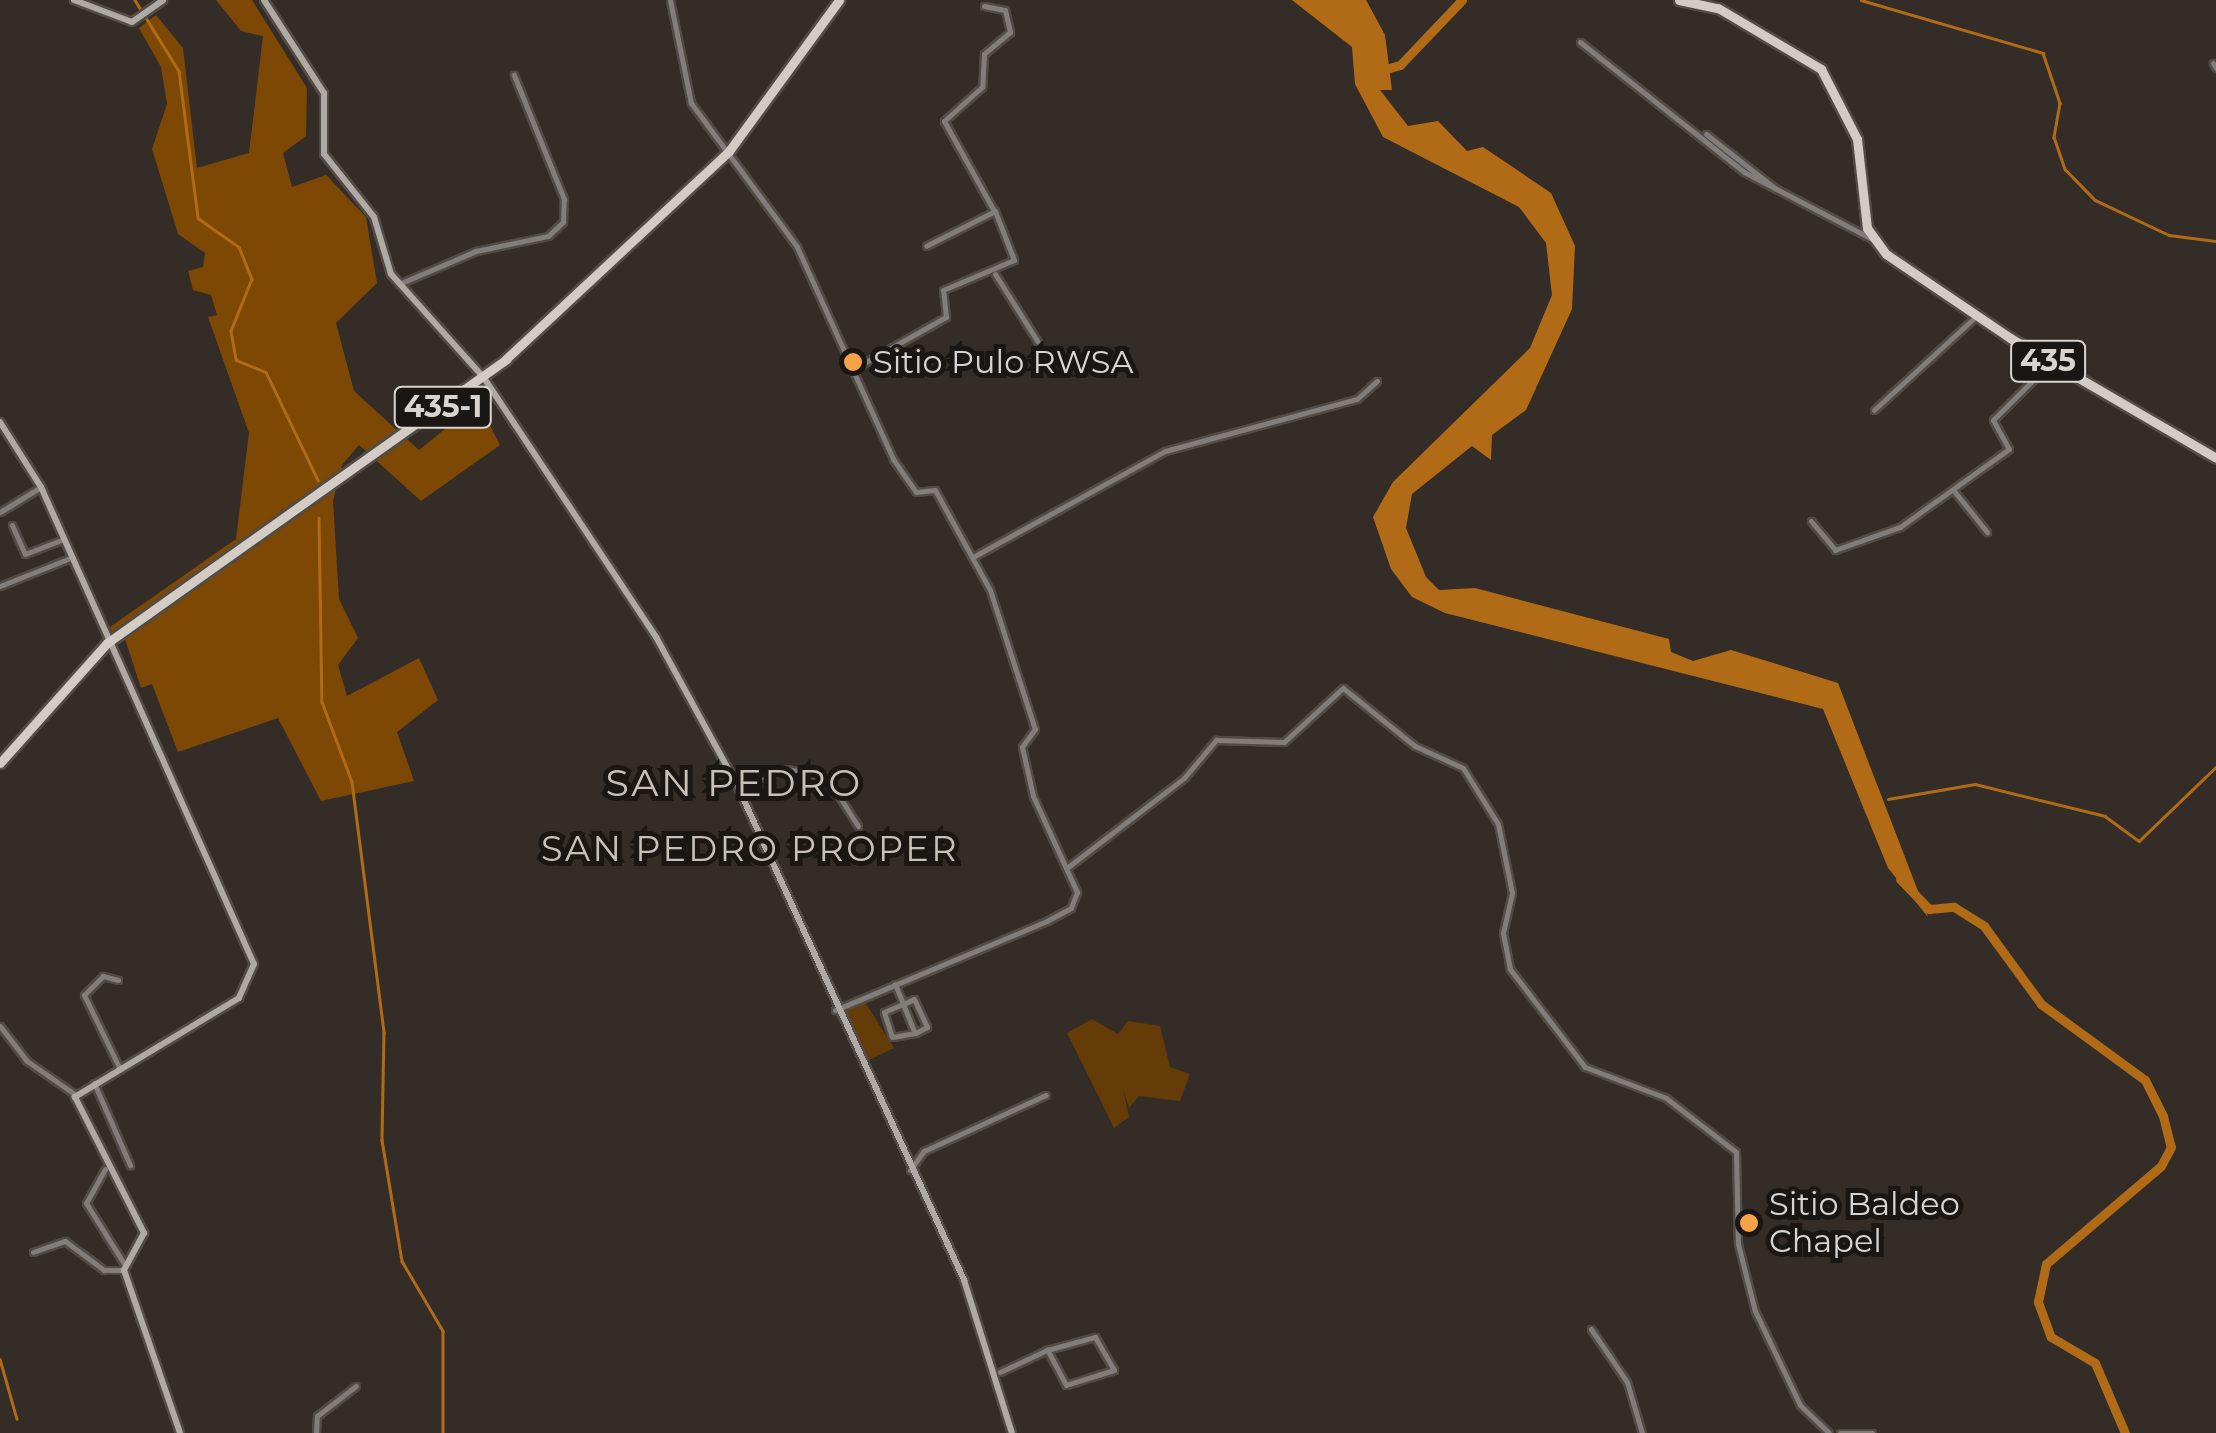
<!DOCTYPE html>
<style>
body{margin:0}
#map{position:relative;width:2216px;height:1433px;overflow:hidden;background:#342d27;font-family:Montserrat,sans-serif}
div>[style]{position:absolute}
.green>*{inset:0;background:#653b08}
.forest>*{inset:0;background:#7c4803}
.water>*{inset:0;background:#b16b17}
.stream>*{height:2.5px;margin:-1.25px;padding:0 1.25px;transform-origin:1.25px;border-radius:1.25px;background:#b16b17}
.river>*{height:9px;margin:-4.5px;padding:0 4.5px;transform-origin:4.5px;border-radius:4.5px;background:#b16b17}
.roads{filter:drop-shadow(2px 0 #524b45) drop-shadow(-2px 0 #524b45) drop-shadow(0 2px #524b45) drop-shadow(0 -2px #524b45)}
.street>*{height:5px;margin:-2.5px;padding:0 2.5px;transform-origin:2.5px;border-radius:2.5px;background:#817d7a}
.secondary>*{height:6px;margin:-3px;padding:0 3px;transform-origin:3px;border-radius:3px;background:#afaaa5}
.primary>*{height:9px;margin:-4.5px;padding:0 4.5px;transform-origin:4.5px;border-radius:4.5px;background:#d3ccc5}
.dots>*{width:28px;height:28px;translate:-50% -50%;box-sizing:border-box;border:5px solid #191613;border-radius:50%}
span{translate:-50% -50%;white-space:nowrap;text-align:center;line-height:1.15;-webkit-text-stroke:10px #191613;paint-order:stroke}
.shield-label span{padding:2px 8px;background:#191613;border:2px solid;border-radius:8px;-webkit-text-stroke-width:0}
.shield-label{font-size:30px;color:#d9d4d0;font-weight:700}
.poi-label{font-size:32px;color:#d9d4d0}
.left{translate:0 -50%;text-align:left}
.neighbourhood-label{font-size:35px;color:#c8c0b8;letter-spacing:2.5px}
.quarter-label{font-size:38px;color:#c8c0b8;letter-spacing:2.5px}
</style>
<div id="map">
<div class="green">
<div style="clip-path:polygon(863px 999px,894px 1048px,861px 1064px,838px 1010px)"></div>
<div style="clip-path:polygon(1092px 1019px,1118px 1034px,1128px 1021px,1160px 1026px,1170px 1067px,1190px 1074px,1180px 1101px,1139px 1096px,1129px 1108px,1123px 1089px,1129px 1117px,1114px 1128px,1067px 1033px)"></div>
</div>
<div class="forest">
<div style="clip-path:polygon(216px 0,252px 0,307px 88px,306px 136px,283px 153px,292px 187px,326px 175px,366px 217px,377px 283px,336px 323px,354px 391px,419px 450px,478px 402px,500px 445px,421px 501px,359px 445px,342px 465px,333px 501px,339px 599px,358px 638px,338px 665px,347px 696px,419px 658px,438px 700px,397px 732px,414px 781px,321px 801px,278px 718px,178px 752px,152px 684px,141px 688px,125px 639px,116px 641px,110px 627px,236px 539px,249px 433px,208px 317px,217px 315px,211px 295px,193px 290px,188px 271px,203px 267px,205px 253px,178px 234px,152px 149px,167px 104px,161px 67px,139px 28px,156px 15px,183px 48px,197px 168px,249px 153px,263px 36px,241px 31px)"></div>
</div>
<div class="water">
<div style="clip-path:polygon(1292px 0,1366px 0,1385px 35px,1392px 90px,1380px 90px,1408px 126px,1438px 121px,1467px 151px,1483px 147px,1551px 193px,1575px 246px,1572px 309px,1526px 410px,1492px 435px,1491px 460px,1472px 446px,1412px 494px,1406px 528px,1426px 577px,1439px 590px,1475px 588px,1669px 639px,1671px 652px,1693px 661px,1731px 650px,1838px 683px,1928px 917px,1888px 868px,1823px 709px,1445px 613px,1412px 597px,1391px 569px,1373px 517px,1393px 482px,1530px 348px,1552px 295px,1546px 243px,1519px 207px,1383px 137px,1355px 84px,1352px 47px)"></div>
</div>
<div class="stream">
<div style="left:135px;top:0;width:84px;rotate:58.2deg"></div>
<div style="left:179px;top:71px;width:148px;rotate:82.6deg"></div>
<div style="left:198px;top:218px;width:50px;rotate:35.3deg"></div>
<div style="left:239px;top:247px;width:35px;rotate:68deg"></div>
<div style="left:252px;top:279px;width:56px;rotate:112deg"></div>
<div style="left:231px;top:331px;width:29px;rotate:80deg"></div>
<div style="left:236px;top:360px;width:32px;rotate:22deg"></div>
<div style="left:266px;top:372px;width:120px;rotate:64.3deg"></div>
<div style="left:1861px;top:0;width:190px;rotate:16.2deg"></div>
<div style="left:2043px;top:53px;width:53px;rotate:71.2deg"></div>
<div style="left:2060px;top:103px;width:35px;rotate:100deg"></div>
<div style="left:2054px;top:137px;width:34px;rotate:71deg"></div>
<div style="left:2065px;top:169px;width:43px;rotate:45.9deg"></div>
<div style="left:2095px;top:200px;width:82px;rotate:25.3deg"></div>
<div style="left:2169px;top:235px;width:47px;rotate:7.3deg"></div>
<div style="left:319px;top:518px;width:184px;rotate:89.1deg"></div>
<div style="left:322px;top:702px;width:85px;rotate:69.4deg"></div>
<div style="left:352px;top:782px;width:253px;rotate:82.7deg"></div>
<div style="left:384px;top:1033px;width:107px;rotate:91.1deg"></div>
<div style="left:382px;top:1140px;width:123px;rotate:80.6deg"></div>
<div style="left:402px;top:1261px;width:81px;rotate:59.6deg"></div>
<div style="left:443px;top:1331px;width:102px;rotate:90deg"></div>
<div style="left:1888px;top:799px;width:88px;rotate:-9.8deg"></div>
<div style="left:1975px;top:784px;width:134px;rotate:13.8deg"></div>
<div style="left:2105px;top:816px;width:42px;rotate:36.3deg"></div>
<div style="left:2139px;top:841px;width:107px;rotate:-43.9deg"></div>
<div style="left:0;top:1359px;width:62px;rotate:74.2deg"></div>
</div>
<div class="river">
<div style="left:1379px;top:71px;width:22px;rotate:-16deg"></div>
<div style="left:1400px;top:65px;width:90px;rotate:-46.4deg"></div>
<div style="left:1900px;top:879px;width:42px;rotate:46deg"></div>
<div style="left:1929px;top:909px;width:25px;rotate:-5deg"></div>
<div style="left:1954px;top:907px;width:36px;rotate:32deg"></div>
<div style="left:1984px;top:926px;width:97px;rotate:53.8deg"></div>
<div style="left:2041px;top:1004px;width:129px;rotate:36.2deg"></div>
<div style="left:2145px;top:1080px;width:40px;rotate:63.4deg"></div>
<div style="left:2163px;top:1116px;width:32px;rotate:76deg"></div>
<div style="left:2171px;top:1147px;width:21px;rotate:118deg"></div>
<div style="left:2161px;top:1166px;width:151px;rotate:139.6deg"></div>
<div style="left:2046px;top:1264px;width:39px;rotate:102deg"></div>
<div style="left:2038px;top:1302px;width:37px;rotate:70deg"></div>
<div style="left:2051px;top:1337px;width:51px;rotate:30.6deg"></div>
<div style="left:2095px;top:1363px;width:76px;rotate:66.8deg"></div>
</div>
<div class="roads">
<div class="street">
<div style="left:670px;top:0;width:105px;rotate:78.5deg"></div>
<div style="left:691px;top:103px;width:179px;rotate:53.6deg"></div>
<div style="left:797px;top:247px;width:233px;rotate:65.6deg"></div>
<div style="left:893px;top:459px;width:40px;rotate:55.1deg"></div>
<div style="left:916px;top:492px;width:19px;rotate:-6deg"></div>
<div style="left:935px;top:490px;width:114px;rotate:61.2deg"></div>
<div style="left:990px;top:590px;width:146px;rotate:72.1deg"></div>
<div style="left:1035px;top:729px;width:22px;rotate:126deg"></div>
<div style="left:1022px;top:747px;width:50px;rotate:77.3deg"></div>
<div style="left:1033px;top:796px;width:106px;rotate:65.4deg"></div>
<div style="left:1077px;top:892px;width:17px;rotate:111deg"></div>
<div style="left:1071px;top:908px;width:27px;rotate:152deg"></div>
<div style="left:1047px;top:921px;width:230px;rotate:157.2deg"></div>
<div style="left:984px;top:6px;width:21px;rotate:11deg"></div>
<div style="left:1005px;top:10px;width:23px;rotate:77deg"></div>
<div style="left:1010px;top:32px;width:34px;rotate:140deg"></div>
<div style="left:984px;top:54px;width:33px;rotate:93deg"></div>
<div style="left:982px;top:87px;width:51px;rotate:138.2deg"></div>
<div style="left:944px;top:121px;width:103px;rotate:60.9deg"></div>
<div style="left:1580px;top:42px;width:209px;rotate:38.4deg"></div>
<div style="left:1744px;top:172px;width:144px;rotate:27.6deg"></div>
<div style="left:2213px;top:63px;width:6px;rotate:59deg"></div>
<div style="left:1706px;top:134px;width:89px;rotate:38.2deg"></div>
<div style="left:995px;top:274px;width:80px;rotate:57.7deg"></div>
<div style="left:399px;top:284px;width:84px;rotate:-23.2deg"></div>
<div style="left:476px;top:251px;width:74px;rotate:-11.8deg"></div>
<div style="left:548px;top:236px;width:21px;rotate:-43deg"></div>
<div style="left:563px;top:222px;width:23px;rotate:-88deg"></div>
<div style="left:564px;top:199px;width:134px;rotate:-112deg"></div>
<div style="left:850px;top:371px;width:110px;rotate:-29.4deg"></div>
<div style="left:946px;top:317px;width:27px;rotate:-96deg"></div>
<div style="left:943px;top:290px;width:77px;rotate:-22.9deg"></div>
<div style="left:1014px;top:260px;width:53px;rotate:-111.2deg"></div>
<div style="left:995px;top:211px;width:77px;rotate:153.1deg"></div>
<div style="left:1874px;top:410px;width:137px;rotate:-42.6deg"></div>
<div style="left:1954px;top:491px;width:53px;rotate:51.2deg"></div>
<div style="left:0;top:512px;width:48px;rotate:-31.4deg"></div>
<div style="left:1811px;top:521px;width:38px;rotate:50deg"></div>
<div style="left:1835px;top:550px;width:69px;rotate:-19.5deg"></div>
<div style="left:1900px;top:527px;width:134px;rotate:-35.6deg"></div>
<div style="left:2009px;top:449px;width:33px;rotate:-119deg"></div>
<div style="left:1993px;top:420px;width:82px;rotate:-45deg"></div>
<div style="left:12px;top:525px;width:32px;rotate:66deg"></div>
<div style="left:25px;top:554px;width:39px;rotate:-21deg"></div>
<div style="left:973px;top:557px;width:219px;rotate:-28.9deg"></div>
<div style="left:1165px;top:451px;width:199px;rotate:-15.2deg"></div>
<div style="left:1357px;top:399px;width:27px;rotate:-42deg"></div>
<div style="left:0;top:586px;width:73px;rotate:-21.7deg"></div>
<div style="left:737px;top:785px;width:52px;rotate:-17.7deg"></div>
<div style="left:787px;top:769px;width:41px;rotate:11.3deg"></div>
<div style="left:827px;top:777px;width:58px;rotate:57.7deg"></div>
<div style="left:1068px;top:867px;width:146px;rotate:-37.5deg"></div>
<div style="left:1184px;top:778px;width:50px;rotate:-49.9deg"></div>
<div style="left:1216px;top:740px;width:68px;rotate:1.7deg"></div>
<div style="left:1284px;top:742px;width:80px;rotate:-42.5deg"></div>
<div style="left:1343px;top:688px;width:92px;rotate:38.9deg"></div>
<div style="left:1415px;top:746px;width:53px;rotate:24.6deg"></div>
<div style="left:1463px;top:768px;width:66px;rotate:58deg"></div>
<div style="left:1498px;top:824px;width:70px;rotate:78.5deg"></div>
<div style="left:1512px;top:893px;width:41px;rotate:102.7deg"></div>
<div style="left:1503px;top:933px;width:37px;rotate:79deg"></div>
<div style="left:1510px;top:969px;width:123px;rotate:52.6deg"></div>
<div style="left:1585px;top:1067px;width:87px;rotate:20.9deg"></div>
<div style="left:1666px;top:1098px;width:88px;rotate:37.6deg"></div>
<div style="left:1736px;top:1152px;width:92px;rotate:88.8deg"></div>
<div style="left:1738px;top:1244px;width:69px;rotate:75.8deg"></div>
<div style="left:1755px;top:1311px;width:104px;rotate:64.4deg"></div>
<div style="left:1800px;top:1405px;width:40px;rotate:44deg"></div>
<div style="left:118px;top:980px;width:16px;rotate:-165deg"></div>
<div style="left:103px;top:976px;width:27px;rotate:135deg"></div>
<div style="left:84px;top:995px;width:82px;rotate:64.1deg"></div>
<div style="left:895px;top:984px;width:22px;rotate:68deg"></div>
<div style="left:903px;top:1004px;width:31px;rotate:68deg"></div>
<div style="left:915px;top:1033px;width:23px;rotate:170deg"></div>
<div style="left:892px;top:1037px;width:26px;rotate:-108deg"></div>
<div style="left:884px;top:1012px;width:21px;rotate:-23deg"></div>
<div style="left:903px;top:1004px;width:12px;rotate:-24deg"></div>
<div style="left:914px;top:999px;width:31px;rotate:65deg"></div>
<div style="left:927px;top:1027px;width:13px;rotate:153deg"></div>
<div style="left:0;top:1026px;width:44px;rotate:52.4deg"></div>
<div style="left:27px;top:1061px;width:60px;rotate:34.8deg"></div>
<div style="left:94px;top:1083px;width:90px;rotate:66.3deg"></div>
<div style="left:105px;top:1169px;width:39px;rotate:119deg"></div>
<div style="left:86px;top:1203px;width:70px;rotate:57.9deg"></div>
<div style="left:910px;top:1170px;width:24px;rotate:-54deg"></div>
<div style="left:924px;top:1151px;width:134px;rotate:-24.7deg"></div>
<div style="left:33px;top:1252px;width:34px;rotate:-19deg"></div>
<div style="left:65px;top:1241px;width:49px;rotate:36.6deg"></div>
<div style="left:104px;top:1270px;width:20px"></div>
<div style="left:1591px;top:1329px;width:64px;rotate:55.8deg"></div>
<div style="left:1627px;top:1382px;width:53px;rotate:73.6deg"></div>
<div style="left:1095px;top:1337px;width:38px;rotate:60deg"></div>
<div style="left:1114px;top:1370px;width:50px;rotate:162.6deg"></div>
<div style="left:1066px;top:1385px;width:40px;rotate:-118deg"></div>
<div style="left:1047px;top:1350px;width:50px;rotate:-15.2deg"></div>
<div style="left:1000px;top:1372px;width:52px;rotate:-25.1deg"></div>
<div style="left:316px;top:1433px;width:17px;rotate:-87deg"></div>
<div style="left:317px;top:1416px;width:49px;rotate:-37.6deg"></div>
<div style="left:1840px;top:1433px;width:32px"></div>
</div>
<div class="secondary">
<div style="left:74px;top:0;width:62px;rotate:20.8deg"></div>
<div style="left:132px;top:22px;width:38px;rotate:-35deg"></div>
<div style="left:264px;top:0;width:111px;rotate:57.2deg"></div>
<div style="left:324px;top:93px;width:61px;rotate:90deg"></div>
<div style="left:324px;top:154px;width:80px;rotate:51.6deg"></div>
<div style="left:374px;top:217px;width:59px;rotate:73.4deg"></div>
<div style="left:391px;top:274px;width:140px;rotate:48.2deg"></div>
<div style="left:484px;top:378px;width:311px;rotate:56.4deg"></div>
<div style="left:656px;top:637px;width:169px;rotate:61.3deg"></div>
<div style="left:737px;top:785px;width:545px;rotate:65.36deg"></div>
<div style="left:964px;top:1280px;width:160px;rotate:72.6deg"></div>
<div style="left:0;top:422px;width:77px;rotate:57.8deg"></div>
<div style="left:41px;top:487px;width:522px;rotate:65.94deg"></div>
<div style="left:254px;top:964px;width:37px;rotate:114deg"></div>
<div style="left:239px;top:998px;width:192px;rotate:148.9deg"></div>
<div style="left:75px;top:1097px;width:153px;rotate:63.1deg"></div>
<div style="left:144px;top:1233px;width:42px;rotate:118.4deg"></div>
<div style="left:124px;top:1270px;width:172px;rotate:71deg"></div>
</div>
<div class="primary">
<div style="left:1679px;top:0;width:40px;rotate:12deg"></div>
<div style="left:1718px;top:8px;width:120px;rotate:30.6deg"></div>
<div style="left:1821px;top:69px;width:79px;rotate:62.8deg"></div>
<div style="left:1857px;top:139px;width:90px;rotate:83.6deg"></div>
<div style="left:1867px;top:228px;width:32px;rotate:54deg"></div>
<div style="left:1886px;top:254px;width:150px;rotate:34.1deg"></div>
<div style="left:2010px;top:338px;width:238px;rotate:30.2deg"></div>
<div style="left:0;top:763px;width:161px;rotate:-48.3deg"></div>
<div style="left:107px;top:643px;width:490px;rotate:-35.4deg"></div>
<div style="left:506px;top:359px;width:305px;rotate:-43deg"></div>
<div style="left:729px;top:151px;width:187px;rotate:-53.9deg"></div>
</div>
</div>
<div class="dots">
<div style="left:853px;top:362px;background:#f6a248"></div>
<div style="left:1749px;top:1223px;background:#f6a248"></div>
</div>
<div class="shield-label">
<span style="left:2048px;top:361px">435</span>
<span style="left:443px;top:407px">435-1</span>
</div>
<div class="poi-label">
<span class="left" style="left:873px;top:362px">Sitio Pulo RWSA</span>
<span class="left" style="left:1769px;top:1223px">Sitio Baldeo<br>Chapel</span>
</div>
<div class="neighbourhood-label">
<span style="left:750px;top:849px">SAN PEDRO PROPER</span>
</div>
<div class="quarter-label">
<span style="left:734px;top:783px">SAN PEDRO</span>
</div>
</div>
